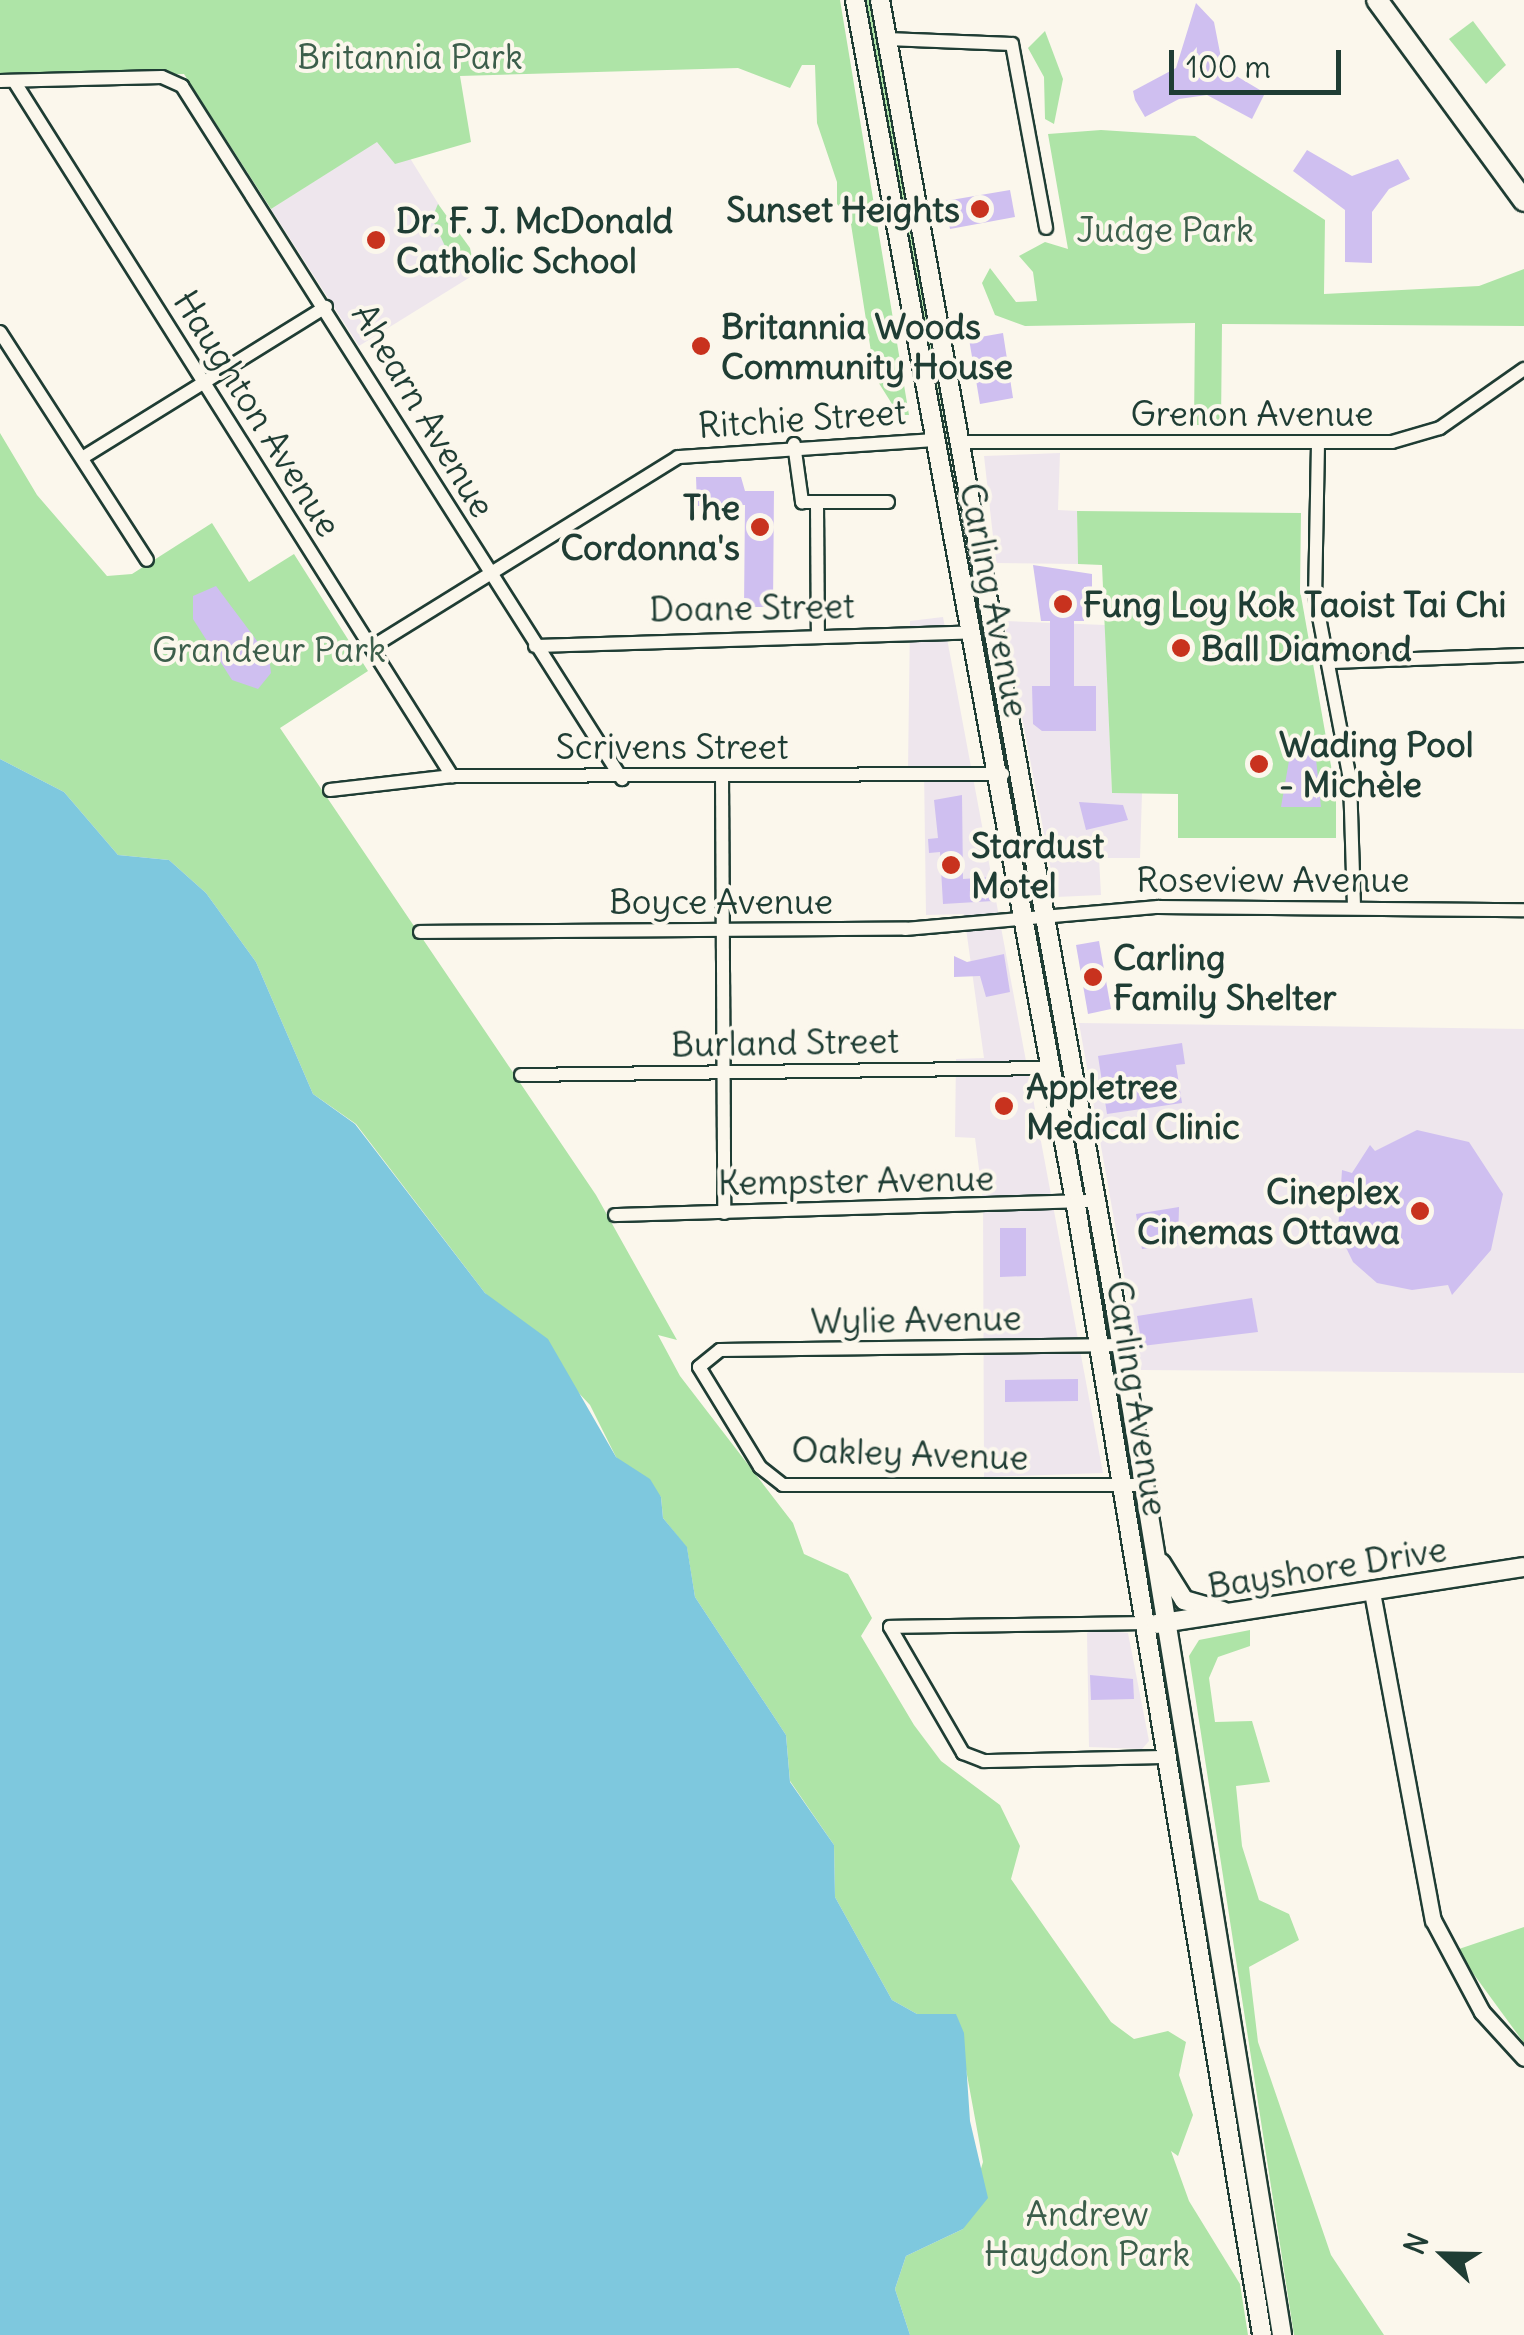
<!DOCTYPE html>
<meta charset="utf-8">
<style>
body{margin:0}
#map{position:relative;width:1524px;height:2335px;overflow:hidden;background:#fbf7ec;font-family:Delius,sans-serif}
div>[style]{position:absolute}
.built>*{inset:0;background:#eee6ed}
.green>*{inset:0;background:#aee4a7}
.water>*{inset:0;background:#7ec8de}
.building>*{inset:0;background:#cfbff0}
.roads{filter:drop-shadow(2px 0 #1f3d34) drop-shadow(-2px 0 #1f3d34) drop-shadow(0 2px #1f3d34) drop-shadow(0 -2px #1f3d34)}
.minor>*{height:12px;margin:-6px;padding:0 6px;transform-origin:6px;border-radius:6px;background:#fbf7ec}
.tertiary>*{height:15px;margin:-7.5px;padding:0 7.5px;transform-origin:7.5px;border-radius:7.5px;background:#fbf7ec}
.secondary>*{height:18px;margin:-9px;padding:0 9px;transform-origin:9px;border-radius:9px;background:#fbf7ec}
.primary>*{height:20px;margin:-10px;padding:0 10px;transform-origin:10px;border-radius:10px;background:#fbf7ec}
.dots>*{width:28px;height:28px;translate:-50% -50%;box-sizing:border-box;border:5px solid #fbf7ec;border-radius:50%}
span{translate:-50% -50%;white-space:nowrap;text-align:center;line-height:1.15;-webkit-text-stroke:8px #fbf7ec;paint-order:stroke}
.park-label{font-size:35px;color:#3c5e4b}
.poi-label{font-size:35px;color:#1f3d34;font-weight:700}
.right{translate:-100% -50%;text-align:right}
.left{translate:0 -50%;text-align:left}
.street-label{font-size:35px;color:#1f3d34}
.north{position:absolute;left:1394px;top:2205px;width:100px;height:100px;-webkit-text-stroke:8px #fbf7ec;paint-order:stroke;rotate:292deg;font-size:28px;font-weight:700;line-height:40px;text-align:center;color:#1f3d34}
.north::after{content:'';display:block;margin:auto;width:35px;height:45px;background:#1f3d34;clip-path:polygon(50% 0,100% 100%,50% 72%,0 100%)}
.scale{position:absolute;left:1169px;top:50px;width:172px;height:45px;box-sizing:border-box;border:5px solid #1f3d34;border-top:0;padding-left:12px;font-size:30px;line-height:35px;white-space:nowrap;color:#1f3d34;-webkit-text-stroke:8px #fbf7ec;paint-order:stroke}
</style>
<div id="map">
<div class="built">
<div style="clip-path:polygon(377px 141px,408px 155px,480px 271px,359px 346px,271px 209px)"></div>
<div style="clip-path:polygon(1060px 453px,1058px 510px,1077px 511px,1078px 564px,996px 563px,984px 456px)"></div>
<div style="clip-path:polygon(943px 617px,1103px 1473px,984px 1477px,983px 1200px,975px 1138px,955px 1137px,956px 1059px,984px 1058px,964px 914px,926px 915px,924px 769px,908px 769px,910px 621px)"></div>
<div style="clip-path:polygon(1004px 621px,1105px 625px,1112px 793px,1142px 793px,1140px 858px,1099px 858px,1101px 895px,1056px 897px)"></div>
<div style="clip-path:polygon(1079px 1023px,1524px 1029px,1524px 1373px,1141px 1370px)"></div>
<div style="clip-path:polygon(1094px 1629px,1128px 1633px,1149px 1741px,1142px 1749px,1089px 1747px,1087px 1633px)"></div>
</div>
<div class="green">
<div style="clip-path:polygon(0 0,840px 0,909px 415px,899px 415px,875px 377px,850px 218px,837px 204px,837px 182px,817px 123px,815px 65px,802px 65px,790px 88px,738px 68px,460px 76px,471px 142px,395px 164px,377px 142px,271px 209px,184px 74px,0 80px)"></div>
<div style="clip-path:polygon(862px 0,870px 0,985px 656px,980px 640px)"></div>
<div style="clip-path:polygon(1473px 21px,1506px 65px,1486px 84px,1449px 39px)"></div>
<div style="clip-path:polygon(1045px 31px,1063px 79px,1054px 124px,1045px 119px,1044px 77px,1028px 48px)"></div>
<div style="clip-path:polygon(1101px 130px,1195px 136px,1325px 220px,1324px 294px,1479px 286px,1524px 269px,1524px 326px,1222px 324px,1221px 425px,1194px 425px,1195px 323px,1025px 326px,995px 315px,982px 283px,990px 268px,1016px 302px,1037px 301px,1033px 272px,1019px 256px,1045px 242px,1068px 249px,1048px 134px)"></div>
<div style="clip-path:polygon(438px 204px,470px 248px,476px 276px,450px 257px,432px 218px)"></div>
<div style="clip-path:polygon(0 433px,37px 495px,107px 576px,132px 574px,212px 523px,249px 582px,294px 554px,368px 671px,280px 728px,596px 1195px,677px 1340px,658px 1335px,680px 1376px,793px 1523px,804px 1554px,848px 1574px,872px 1618px,861px 1636px,914px 1725px,941px 1761px,1000px 1805px,1020px 1846px,1011px 1879px,1111px 2022px,1134px 2039px,1168px 2031px,1186px 2042px,1179px 2075px,1193px 2115px,1178px 2156px,1171px 2151px,1189px 2201px,1240px 2284px,1248px 2335px,910px 2335px,895px 2289px,906px 2256px,963px 2229px,983px 2162px,956px 2015px,917px 2014px,892px 2000px,835px 1897px,834px 1845px,790px 1781px,786px 1735px,695px 1597px,687px 1548px,663px 1518px,661px 1497px,616px 1457px,590px 1405px,485px 1293px,356px 1124px,313px 1094px,256px 962px,206px 893px,169px 860px,118px 855px,64px 792px,0 759px)"></div>
<div style="clip-path:polygon(1077px 511px,1301px 513px,1300px 590px,1336px 794px,1336px 838px,1178px 838px,1178px 794px,1112px 793px,1102px 565px,1078px 564px)"></div>
<div style="clip-path:polygon(1250px 1630px,1250px 1646px,1218px 1657px,1209px 1678px,1215px 1722px,1252px 1721px,1270px 1782px,1236px 1786px,1242px 1846px,1259px 1900px,1289px 1914px,1299px 1940px,1249px 1967px,1258px 2042px,1331px 2255px,1384px 2335px,1294px 2335px,1189px 1656px,1199px 1640px)"></div>
<div style="clip-path:polygon(1524px 1927px,1524px 2043px,1456px 1950px)"></div>
</div>
<div class="water">
<div style="clip-path:polygon(0 759px,64px 792px,118px 855px,169px 860px,206px 893px,256px 962px,313px 1094px,355px 1124px,485px 1293px,548px 1339px,616px 1457px,650px 1479px,661px 1497px,663px 1518px,687px 1547px,695px 1597px,786px 1735px,790px 1782px,834px 1845px,835px 1897px,892px 2000px,917px 2014px,956px 2014px,964px 2033px,970px 2121px,988px 2198px,963px 2229px,906px 2256px,895px 2289px,910px 2335px,0 2335px)"></div>
</div>
<div class="building">
<div style="clip-path:polygon(1196px 3px,1214px 22px,1223px 68px,1265px 93px,1252px 119px,1207px 95px,1179px 99px,1145px 117px,1135px 100px,1133px 91px,1176px 68px)"></div>
<div style="clip-path:polygon(1307px 150px,1352px 176px,1398px 159px,1410px 179px,1389px 189px,1372px 212px,1372px 263px,1345px 262px,1345px 210px,1293px 171px)"></div>
<div style="clip-path:polygon(1010px 190px,1015px 217px,950px 229px,945px 201px)"></div>
<div style="clip-path:polygon(1003px 333px,1013px 398px,980px 404px,969px 339px)"></div>
<div style="clip-path:polygon(696px 477px,741px 477px,745px 491px,774px 491px,773px 607px,744px 607px,745px 505px,697px 506px)"></div>
<div style="clip-path:polygon(1033px 565px,1092px 574px,1092px 587px,1084px 587px,1084px 621px,1074px 621px,1074px 686px,1096px 686px,1096px 731px,1042px 731px,1033px 724px,1032px 686px,1050px 686px,1050px 621px,1041px 621px)"></div>
<div style="clip-path:polygon(216px 586px,269px 657px,271px 673px,258px 689px,232px 680px,193px 619px,193px 596px)"></div>
<div style="clip-path:polygon(1291px 749px,1315px 749px,1321px 807px,1281px 807px)"></div>
<div style="clip-path:polygon(962px 795px,963px 879px,991px 877px,993px 901px,943px 904px,940px 852px,929px 853px,928px 839px,938px 838px,934px 800px)"></div>
<div style="clip-path:polygon(1079px 802px,1123px 805px,1128px 820px,1086px 830px)"></div>
<div style="clip-path:polygon(1099px 941px,1111px 1009px,1088px 1014px,1076px 945px)"></div>
<div style="clip-path:polygon(1004px 954px,1010px 992px,986px 997px,980px 976px,954px 977px,954px 956px,967px 962px)"></div>
<div style="clip-path:polygon(1182px 1043px,1185px 1064px,1176px 1065px,1182px 1103px,1107px 1114px,1098px 1056px)"></div>
<div style="clip-path:polygon(1417px 1130px,1469px 1142px,1503px 1194px,1491px 1250px,1452px 1295px,1448px 1285px,1412px 1290px,1377px 1283px,1353px 1262px,1338px 1231px,1342px 1170px,1352px 1173px,1370px 1145px,1375px 1151px)"></div>
<div style="clip-path:polygon(1179px 1207px,1178px 1244px,1142px 1249px,1136px 1214px)"></div>
<div style="clip-path:polygon(1000px 1228px,1026px 1228px,1026px 1276px,1000px 1277px)"></div>
<div style="clip-path:polygon(1252px 1298px,1258px 1332px,1142px 1346px,1137px 1316px)"></div>
<div style="clip-path:polygon(1078px 1379px,1078px 1401px,1005px 1402px,1005px 1380px)"></div>
<div style="clip-path:polygon(1090px 1675px,1133px 1679px,1134px 1699px,1091px 1700px)"></div>
</div>
<div class="roads">
<div class="minor">
<div style="left:887px;top:39px;width:125px;rotate:2.3deg"></div>
<div style="left:1012px;top:44px;width:187px;rotate:79.5deg"></div>
<div style="left:0;top:81px;width:162px;rotate:-1.4deg"></div>
<div style="left:162px;top:77px;width:22px;rotate:24deg"></div>
<div style="left:182px;top:86px;width:821px;rotate:57.59deg"></div>
<div style="left:14px;top:81px;width:822px;rotate:57.78deg"></div>
<div style="left:0;top:332px;width:271px;rotate:57.2deg"></div>
<div style="left:961px;top:442px;width:431px"></div>
<div style="left:1392px;top:442px;width:50px;rotate:-16.3deg"></div>
<div style="left:1440px;top:428px;width:103px;rotate:-35.1deg"></div>
<div style="left:794px;top:444px;width:59px;rotate:82.1deg"></div>
<div style="left:802px;top:502px;width:86px"></div>
<div style="left:1318px;top:444px;width:152px;rotate:91.1deg"></div>
<div style="left:1315px;top:596px;width:186px;rotate:79.2deg"></div>
<div style="left:1350px;top:779px;width:128px;rotate:88.2deg"></div>
<div style="left:82px;top:458px;width:287px;rotate:-31.8deg"></div>
<div style="left:817px;top:505px;width:131px;rotate:89.6deg"></div>
<div style="left:535px;top:646px;width:435px;rotate:-1.8deg"></div>
<div style="left:372px;top:647px;width:360px;rotate:-31.8deg"></div>
<div style="left:678px;top:457px;width:255px;rotate:-3.8deg"></div>
<div style="left:1331px;top:662px;width:193px;rotate:-2.1deg"></div>
<div style="left:722px;top:775px;width:438px;rotate:89.7deg"></div>
<div style="left:330px;top:790px;width:123px;rotate:-6.5deg"></div>
<div style="left:452px;top:776px;width:551px;rotate:-0.21deg"></div>
<div style="left:420px;top:932px;width:485px;rotate:-0.4deg"></div>
<div style="left:905px;top:929px;width:254px;rotate:-5deg"></div>
<div style="left:1158px;top:907px;width:366px;rotate:0.5deg"></div>
<div style="left:521px;top:1075px;width:528px;rotate:-0.76deg"></div>
<div style="left:615px;top:1215px;width:482px;rotate:-1.7deg"></div>
<div style="left:1122px;top:1345px;width:402px;rotate:179.3deg"></div>
<div style="left:720px;top:1350px;width:27px;rotate:141deg"></div>
<div style="left:699px;top:1367px;width:117px;rotate:58.6deg"></div>
<div style="left:760px;top:1467px;width:29px;rotate:38deg"></div>
<div style="left:783px;top:1485px;width:358px"></div>
<div style="left:1141px;top:1623px;width:251px;rotate:179.1deg"></div>
<div style="left:890px;top:1627px;width:146px;rotate:59.9deg"></div>
<div style="left:963px;top:1753px;width:22px;rotate:21deg"></div>
<div style="left:984px;top:1761px;width:183px;rotate:-1.3deg"></div>
</div>
<div class="tertiary">
<div style="left:1372px;top:1592px;width:334px;rotate:79.5deg"></div>
<div style="left:1433px;top:1920px;width:104px;rotate:62deg"></div>
<div style="left:1482px;top:2012px;width:62px;rotate:47.6deg"></div>
</div>
<div class="secondary">
<div style="left:855px;top:0;width:1226px;rotate:79.62deg"></div>
<div style="left:1076px;top:1206px;width:1144px;rotate:80.64deg"></div>
<div style="left:880px;top:0;width:1333px;rotate:79.8deg"></div>
<div style="left:1116px;top:1312px;width:1036px;rotate:80.78deg"></div>
<div style="left:1161px;top:1563px;width:44px;rotate:58.1deg"></div>
<div style="left:1184px;top:1600px;width:40px;rotate:16deg"></div>
<div style="left:1156px;top:1624px;width:372px;rotate:-8.8deg"></div>
</div>
<div class="primary">
<div style="left:1377px;top:0;width:249px;rotate:53.8deg"></div>
</div>
</div>
<div class="dots">
<div style="left:980px;top:209px;background:#c8321e"></div>
<div style="left:376px;top:240px;background:#c8321e"></div>
<div style="left:701px;top:346px;background:#c8321e"></div>
<div style="left:760px;top:527px;background:#c8321e"></div>
<div style="left:1063px;top:604px;background:#c8321e"></div>
<div style="left:1181px;top:648px;background:#c8321e"></div>
<div style="left:1259px;top:764px;background:#c8321e"></div>
<div style="left:951px;top:865px;background:#c8321e"></div>
<div style="left:1093px;top:977px;background:#c8321e"></div>
<div style="left:1004px;top:1106px;background:#c8321e"></div>
<div style="left:1420px;top:1211px;background:#c8321e"></div>
</div>
<div class="park-label">
<span style="left:410px;top:56px">Britannia Park</span>
<span style="left:1165px;top:229px">Judge Park</span>
<span style="left:269px;top:649px">Grandeur Park</span>
<span style="left:1087px;top:2233px">Andrew<br>Haydon Park</span>
</div>
<div class="poi-label">
<span class="right" style="left:960px;top:209px">Sunset Heights</span>
<span class="left" style="left:396px;top:240px">Dr. F. J. McDonald<br>Catholic School</span>
<span class="left" style="left:721px;top:346px">Britannia Woods<br>Community House</span>
<span class="right" style="left:740px;top:527px">The<br>Cordonna's</span>
<span class="left" style="left:1083px;top:604px">Fung Loy Kok Taoist Tai Chi</span>
<span class="left" style="left:1201px;top:648px">Ball Diamond</span>
<span class="left" style="left:1279px;top:764px">Wading Pool<br>- Michèle</span>
<span class="left" style="left:971px;top:865px">Stardust<br>Motel</span>
<span class="left" style="left:1113px;top:977px">Carling<br>Family Shelter</span>
<span class="left" style="left:1026px;top:1106px">Appletree<br>Medical Clinic</span>
<span class="right" style="left:1400px;top:1211px">Cineplex<br>Cinemas Ottawa</span>
</div>
<div class="street-label">
<span style="left:424px;top:410px;rotate:59deg">Ahearn Avenue</span>
<span style="left:258px;top:413px;rotate:58deg">Haughton Avenue</span>
<span style="left:1252px;top:413px">Grenon Avenue</span>
<span style="left:802px;top:418px;rotate:-4deg">Ritchie Street</span>
<span style="left:995px;top:600px;rotate:79deg">Carling Avenue</span>
<span style="left:752px;top:607px;rotate:-1deg">Doane Street</span>
<span style="left:672px;top:746px">Scrivens Street</span>
<span style="left:1273px;top:879px">Roseview Avenue</span>
<span style="left:721px;top:901px">Boyce Avenue</span>
<span style="left:785px;top:1042px;rotate:-1deg">Burland Street</span>
<span style="left:856px;top:1180px;rotate:-1deg">Kempster Avenue</span>
<span style="left:916px;top:1319px;rotate:-1deg">Wylie Avenue</span>
<span style="left:1138px;top:1398px;rotate:81deg">Carling Avenue</span>
<span style="left:910px;top:1453px;rotate:2deg">Oakley Avenue</span>
<span style="left:1327px;top:1567px;rotate:-9deg">Bayshore Drive</span>
</div>
<div class="north">N</div>
<div class="scale">100 m</div>
</div>
